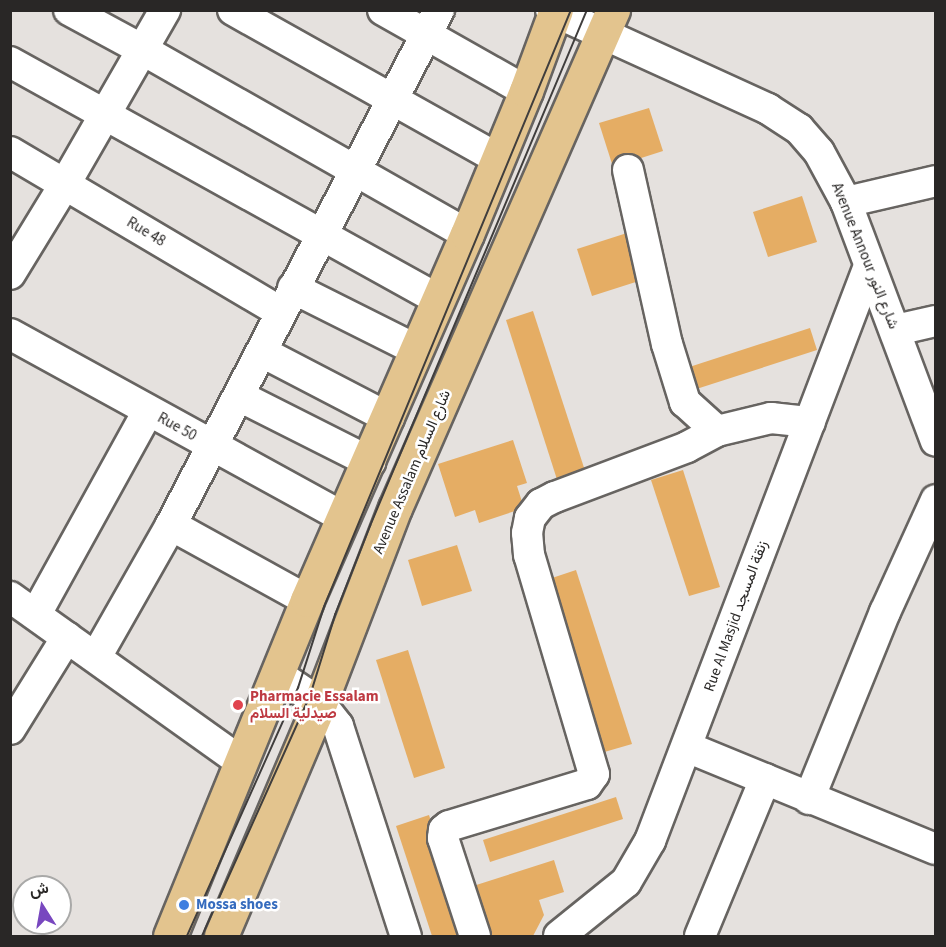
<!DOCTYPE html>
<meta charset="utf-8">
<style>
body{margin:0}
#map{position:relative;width:946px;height:947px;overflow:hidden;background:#e5e1de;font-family:"Source Sans 3",Vazirmatn,sans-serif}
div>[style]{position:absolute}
.building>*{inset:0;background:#e5ad64}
.roads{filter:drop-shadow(2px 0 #676461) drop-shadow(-2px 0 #676461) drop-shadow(0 2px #676461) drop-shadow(0 -2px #676461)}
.minor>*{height:30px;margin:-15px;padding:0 15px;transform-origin:15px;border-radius:15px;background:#fff}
.major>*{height:33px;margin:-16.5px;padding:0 16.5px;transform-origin:16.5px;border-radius:16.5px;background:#e3c48e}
.tram>*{height:1.5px;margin:-0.75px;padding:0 0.75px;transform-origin:0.75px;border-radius:0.75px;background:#403e3d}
.dots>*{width:16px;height:16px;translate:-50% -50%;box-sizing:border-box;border:3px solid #fff;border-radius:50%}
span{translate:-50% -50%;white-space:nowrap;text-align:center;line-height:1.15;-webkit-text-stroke:5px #fff;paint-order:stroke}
.street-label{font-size:15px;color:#292726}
.health-label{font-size:15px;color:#be3a42;font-weight:700}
.left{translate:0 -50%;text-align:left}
.shop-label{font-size:15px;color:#366cbe;font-weight:700}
.frame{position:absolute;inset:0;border:12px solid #292726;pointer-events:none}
.north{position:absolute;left:12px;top:875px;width:60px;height:60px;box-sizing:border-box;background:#fff;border:2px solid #a9a9a8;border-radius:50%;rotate:349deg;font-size:16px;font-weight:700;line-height:24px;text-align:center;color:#292726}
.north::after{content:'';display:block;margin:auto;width:21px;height:27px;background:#7847bf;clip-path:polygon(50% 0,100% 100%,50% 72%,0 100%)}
</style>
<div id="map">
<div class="building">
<div style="clip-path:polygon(649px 108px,663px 151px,613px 167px,599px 123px)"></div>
<div style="clip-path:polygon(802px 196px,817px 242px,768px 257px,753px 212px)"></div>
<div style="clip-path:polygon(627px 233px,642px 280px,592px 296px,577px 249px)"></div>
<div style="clip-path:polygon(533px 311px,589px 483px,561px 492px,506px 320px)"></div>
<div style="clip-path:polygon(810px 328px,817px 350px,684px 393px,677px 371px)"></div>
<div style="clip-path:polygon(513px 440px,527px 483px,517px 486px,524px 508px,479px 523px,475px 510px,455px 517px,438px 464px)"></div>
<div style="clip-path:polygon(683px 470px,720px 587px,689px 596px,651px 480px)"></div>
<div style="clip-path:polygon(457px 545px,472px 591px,422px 606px,408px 560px)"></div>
<div style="clip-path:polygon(576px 570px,632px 744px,601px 753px,546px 580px)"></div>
<div style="clip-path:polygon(408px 650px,445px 768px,414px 778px,376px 660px)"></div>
<div style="clip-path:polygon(616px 797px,623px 819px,490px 862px,483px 840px)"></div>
<div style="clip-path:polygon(429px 815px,468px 936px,432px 936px,396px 826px)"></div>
<div style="clip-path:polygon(554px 860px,564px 892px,539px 900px,544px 915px,533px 936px,486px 936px,470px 887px)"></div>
</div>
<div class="roads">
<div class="minor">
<div style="left:69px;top:10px;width:84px;rotate:28.4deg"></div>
<div style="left:143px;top:50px;width:373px;rotate:29.6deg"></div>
<div style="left:233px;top:10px;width:305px;rotate:29.3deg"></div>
<div style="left:383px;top:10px;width:164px;rotate:29.5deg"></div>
<div style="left:551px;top:10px;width:239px;rotate:24.5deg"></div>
<div style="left:768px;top:109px;width:37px;rotate:33deg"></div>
<div style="left:799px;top:129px;width:30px;rotate:49deg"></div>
<div style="left:819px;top:152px;width:57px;rotate:61.6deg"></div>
<div style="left:846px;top:202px;width:255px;rotate:69.4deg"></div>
<div style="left:10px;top:62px;width:489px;rotate:29deg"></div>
<div style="left:10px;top:152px;width:315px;rotate:30.6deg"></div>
<div style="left:628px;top:170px;width:178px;rotate:77.4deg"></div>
<div style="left:667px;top:344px;width:61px;rotate:72.8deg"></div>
<div style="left:685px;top:402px;width:43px;rotate:42.2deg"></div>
<div style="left:717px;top:431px;width:56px;rotate:-13.5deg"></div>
<div style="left:771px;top:418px;width:39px;rotate:6deg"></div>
<div style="left:846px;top:202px;width:92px;rotate:-13.1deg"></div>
<div style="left:10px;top:274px;width:105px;rotate:-58.6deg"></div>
<div style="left:65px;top:184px;width:201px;rotate:-60.1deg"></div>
<div style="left:293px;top:288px;width:139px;rotate:26.6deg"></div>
<div style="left:896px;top:330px;width:41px;rotate:-12.7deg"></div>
<div style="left:10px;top:334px;width:382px;rotate:28.8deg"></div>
<div style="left:262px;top:352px;width:143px;rotate:27.5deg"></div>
<div style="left:239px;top:396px;width:147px;rotate:26.7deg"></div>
<div style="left:171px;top:525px;width:155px;rotate:28.9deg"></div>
<div style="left:10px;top:597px;width:282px;rotate:35.5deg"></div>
<div style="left:36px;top:614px;width:232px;rotate:-61.1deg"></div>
<div style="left:96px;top:657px;width:152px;rotate:-60.4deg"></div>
<div style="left:171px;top:525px;width:581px;rotate:-62.51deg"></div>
<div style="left:277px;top:674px;width:52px;rotate:34deg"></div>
<div style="left:320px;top:703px;width:29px;rotate:52deg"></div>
<div style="left:338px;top:726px;width:221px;rotate:72.1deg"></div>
<div style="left:10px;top:729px;width:108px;rotate:-58.2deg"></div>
<div style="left:687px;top:747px;width:269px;rotate:22.3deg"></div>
<div style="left:809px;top:799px;width:202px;rotate:-67.9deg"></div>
<div style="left:885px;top:612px;width:123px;rotate:-65.5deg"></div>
<div style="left:475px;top:936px;width:103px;rotate:-108.1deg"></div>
<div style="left:443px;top:838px;width:8px;rotate:-83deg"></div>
<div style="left:444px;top:830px;width:6px;rotate:-39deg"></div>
<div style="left:449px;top:826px;width:144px;rotate:-16.9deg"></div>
<div style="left:587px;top:784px;width:12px;rotate:-55deg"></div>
<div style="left:594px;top:774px;width:228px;rotate:-106.5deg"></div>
<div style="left:529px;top:555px;width:22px;rotate:-95deg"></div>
<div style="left:527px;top:533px;width:15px;rotate:-79deg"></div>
<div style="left:530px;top:518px;width:18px;rotate:-52deg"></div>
<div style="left:541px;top:504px;width:16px;rotate:-27deg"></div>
<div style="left:555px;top:497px;width:141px;rotate:-20.7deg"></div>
<div style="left:687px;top:447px;width:34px;rotate:-28deg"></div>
<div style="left:559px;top:936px;width:86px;rotate:-38.9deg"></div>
<div style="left:626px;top:882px;width:48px;rotate:-59.7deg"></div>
<div style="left:650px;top:841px;width:615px;rotate:-69.15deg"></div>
<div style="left:700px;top:936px;width:170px;rotate:-67.5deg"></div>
</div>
<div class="major">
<div style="left:170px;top:936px;width:363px;rotate:-67.8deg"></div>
<div style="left:307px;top:600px;width:399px;rotate:-66.4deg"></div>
<div style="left:467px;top:234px;width:155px;rotate:-67.6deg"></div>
<div style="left:526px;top:91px;width:86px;rotate:-69.7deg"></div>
<div style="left:221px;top:936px;width:253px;rotate:-67deg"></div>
<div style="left:320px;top:703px;width:209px;rotate:-69deg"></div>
<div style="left:395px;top:508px;width:544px;rotate:-66.36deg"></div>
</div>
</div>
<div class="tram">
<div style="left:187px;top:936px;width:272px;rotate:-65.9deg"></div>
<div style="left:298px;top:688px;width:85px;rotate:-72.2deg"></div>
<div style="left:324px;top:607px;width:646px;rotate:-67.52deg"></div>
<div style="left:202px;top:936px;width:263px;rotate:-65.8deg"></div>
<div style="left:310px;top:696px;width:85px;rotate:-72.8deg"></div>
<div style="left:335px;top:615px;width:96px;rotate:-68.5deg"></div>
<div style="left:370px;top:526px;width:560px;rotate:-67.19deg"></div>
</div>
<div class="dots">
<div style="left:238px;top:705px;background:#e0444e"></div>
<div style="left:184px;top:905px;background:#3f7fe0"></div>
</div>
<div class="street-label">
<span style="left:146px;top:232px;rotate:31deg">Rue 48</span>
<span style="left:865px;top:256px;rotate:68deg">Avenue Annour شارع النور</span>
<span style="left:177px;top:427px;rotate:29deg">Rue 50</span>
<span style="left:412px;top:472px;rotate:-67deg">Avenue Assalam شارع السلام</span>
<span style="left:736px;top:616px;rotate:-70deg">Rue Al Masjid زنقة المسجد</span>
</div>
<div class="health-label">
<span class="left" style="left:250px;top:705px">Pharmacie Essalam<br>صيدلية السلام</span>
</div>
<div class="shop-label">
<span class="left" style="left:196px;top:905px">Mossa shoes</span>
</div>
<div class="frame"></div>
<div class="north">ش</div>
</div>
